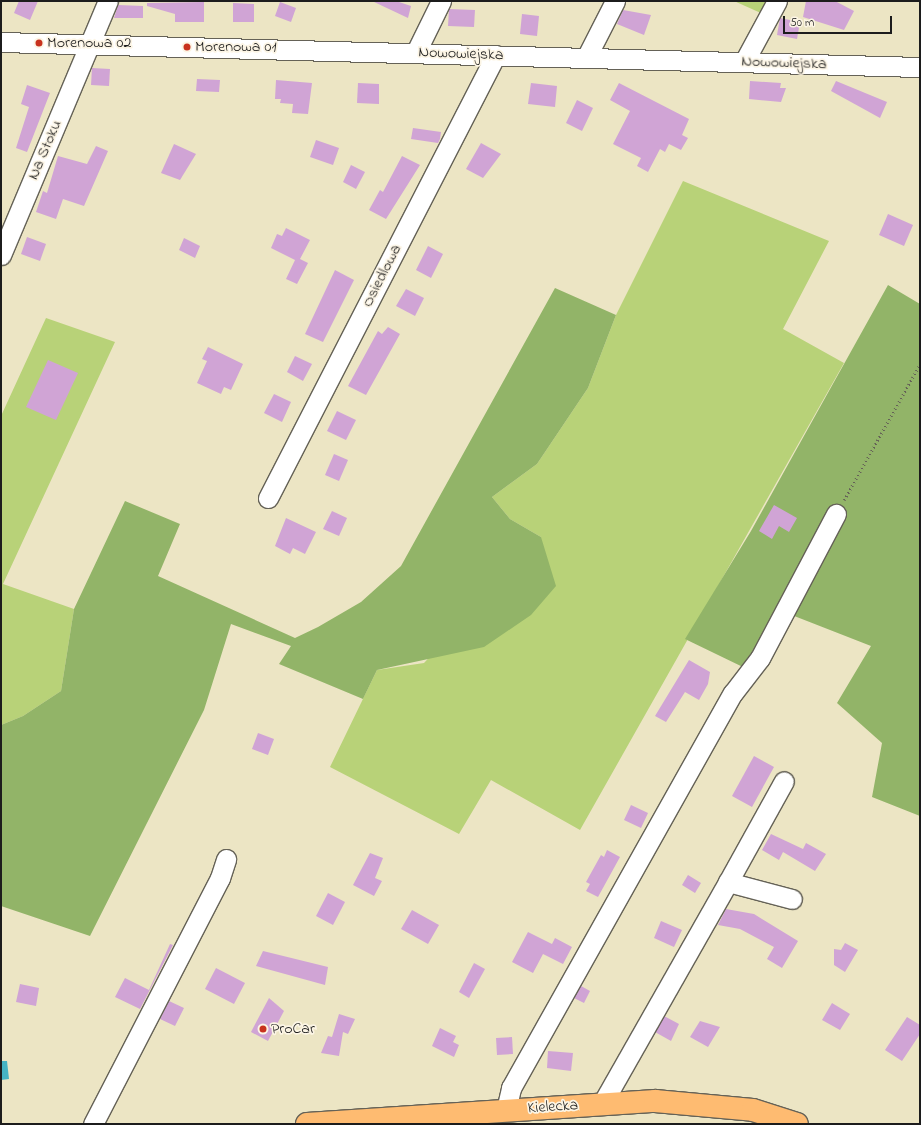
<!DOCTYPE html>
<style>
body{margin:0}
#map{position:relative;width:921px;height:1125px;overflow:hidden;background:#ece5c4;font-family:"Indie Flower",sans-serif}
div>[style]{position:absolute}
.green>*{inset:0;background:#b8d278}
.forest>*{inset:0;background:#92b468}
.water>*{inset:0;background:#46b3c2}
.building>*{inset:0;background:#d0a4d5}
.path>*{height:2.5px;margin-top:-1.25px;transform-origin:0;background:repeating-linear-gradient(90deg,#656257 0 1px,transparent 0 4px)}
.roads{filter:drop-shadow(1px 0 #656257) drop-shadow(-1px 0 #656257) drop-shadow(0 1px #656257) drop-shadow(0 -1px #656257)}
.minor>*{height:19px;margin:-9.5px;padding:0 9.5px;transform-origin:9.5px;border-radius:9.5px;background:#fff}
.major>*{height:22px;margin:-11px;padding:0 11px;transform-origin:11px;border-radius:11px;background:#febb71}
.dots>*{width:11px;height:11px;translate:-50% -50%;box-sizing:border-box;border:2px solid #fcf5e5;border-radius:50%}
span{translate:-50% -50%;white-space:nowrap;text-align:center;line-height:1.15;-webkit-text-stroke:3.5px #fcf5e5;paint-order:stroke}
.poi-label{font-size:16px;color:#1c1c1c}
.left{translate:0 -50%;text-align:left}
.street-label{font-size:16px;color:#1c1c1c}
.frame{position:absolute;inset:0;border:2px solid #1c1c1c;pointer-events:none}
.scale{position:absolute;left:783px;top:16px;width:109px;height:18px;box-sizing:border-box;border:2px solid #1c1c1c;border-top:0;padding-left:5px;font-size:12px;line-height:14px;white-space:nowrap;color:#1c1c1c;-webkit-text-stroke:3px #fcf5e5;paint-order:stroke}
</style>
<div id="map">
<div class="green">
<div style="clip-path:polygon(734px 1px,770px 1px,763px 14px)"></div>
<div style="clip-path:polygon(683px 181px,829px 241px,783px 329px,844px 363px,580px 830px,491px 780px,459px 834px,330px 767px,377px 670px,424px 663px,541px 537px,510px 519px,492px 497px,537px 464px,588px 388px,616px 315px)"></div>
<div style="clip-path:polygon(46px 318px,115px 342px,3px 584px,74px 609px,61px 691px,23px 716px,1px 725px,1px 416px)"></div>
</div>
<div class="forest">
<div style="clip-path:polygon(888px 285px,920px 304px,920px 816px,872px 797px,882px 743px,837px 703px,871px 646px,784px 612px,747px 669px,685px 639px,751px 531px)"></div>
<div style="clip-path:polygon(555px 288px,616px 315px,588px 388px,537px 464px,492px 497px,510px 519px,541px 537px,556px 586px,531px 615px,484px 647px,377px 670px,363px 699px,279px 664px,291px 646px,231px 624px,204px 710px,90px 936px,1px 906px,1px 725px,23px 716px,61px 691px,74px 609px,125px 501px,180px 524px,158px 576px,295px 638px,318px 627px,361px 602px,401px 566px)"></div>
</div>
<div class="water">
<div style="clip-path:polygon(1px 1061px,7px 1061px,9px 1079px,1px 1080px)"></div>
</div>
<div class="building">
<div style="clip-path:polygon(19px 1px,38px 1px,30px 20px,14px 13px)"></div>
<div style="clip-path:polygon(372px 1px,396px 1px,411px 6px,408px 18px)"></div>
<div style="clip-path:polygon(806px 1px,835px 1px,854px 11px,844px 30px,803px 17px)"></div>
<div style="clip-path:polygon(204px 2px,204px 22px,175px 22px,175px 14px,147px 6px,147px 3px)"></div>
<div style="clip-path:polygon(280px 2px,296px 8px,291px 22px,275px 16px)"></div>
<div style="clip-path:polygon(233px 3px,254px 4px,254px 22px,233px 22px)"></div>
<div style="clip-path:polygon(118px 5px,143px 6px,143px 18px,114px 18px)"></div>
<div style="clip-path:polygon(449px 9px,475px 10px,474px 27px,448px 26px)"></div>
<div style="clip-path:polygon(623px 10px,651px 15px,644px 35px,617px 24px)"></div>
<div style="clip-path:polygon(522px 14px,539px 16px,537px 36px,520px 34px)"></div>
<div style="clip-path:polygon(780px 18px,800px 22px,797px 39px,777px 35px)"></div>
<div style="clip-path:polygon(92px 68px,110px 69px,109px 86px,91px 85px)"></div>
<div style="clip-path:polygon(197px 79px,220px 80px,219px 92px,196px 91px)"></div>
<div style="clip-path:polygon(276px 80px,312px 83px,308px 114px,292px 113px,293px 104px,280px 103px,281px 99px,275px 99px)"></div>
<div style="clip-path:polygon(750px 81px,781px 83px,780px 88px,786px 88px,781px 102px,749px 99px)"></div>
<div style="clip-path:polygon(836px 81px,887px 102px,880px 118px,831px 91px)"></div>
<div style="clip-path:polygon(358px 83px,379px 84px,379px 104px,357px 103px)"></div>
<div style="clip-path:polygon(531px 83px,557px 86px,555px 107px,528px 104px)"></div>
<div style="clip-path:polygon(619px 83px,689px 119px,682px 135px,688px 138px,681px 150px,669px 144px,665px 152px,660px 149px,648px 172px,637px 166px,641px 158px,613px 144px,630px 111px,610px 100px)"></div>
<div style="clip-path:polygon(27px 85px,50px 93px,27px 152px,16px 148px,29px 107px,21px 104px)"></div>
<div style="clip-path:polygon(577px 100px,593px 108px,582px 131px,566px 123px)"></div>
<div style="clip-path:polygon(413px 128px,441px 132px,440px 139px,438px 143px,411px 139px)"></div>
<div style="clip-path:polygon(316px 140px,339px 148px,333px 165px,310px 157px)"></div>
<div style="clip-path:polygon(481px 143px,501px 154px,483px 178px,466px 169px)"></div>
<div style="clip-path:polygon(174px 144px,196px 154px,180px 180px,161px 173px)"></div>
<div style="clip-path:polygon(96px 146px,108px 151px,84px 206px,63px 199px,56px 219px,36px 212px,43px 191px,47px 193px,58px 156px,87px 164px)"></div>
<div style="clip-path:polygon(402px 156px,420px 165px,386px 219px,369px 210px,380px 190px,383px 192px)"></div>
<div style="clip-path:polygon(351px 165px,365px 172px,356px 189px,343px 182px)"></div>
<div style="clip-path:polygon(888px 214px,913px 225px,904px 246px,879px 235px)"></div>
<div style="clip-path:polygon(286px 228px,310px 240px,300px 259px,308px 263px,297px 284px,286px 279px,295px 260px,271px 248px,277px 234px,282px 236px)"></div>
<div style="clip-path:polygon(27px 237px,46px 244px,40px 261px,21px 254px)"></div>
<div style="clip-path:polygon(184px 238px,200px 246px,195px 258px,179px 250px)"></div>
<div style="clip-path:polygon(428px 246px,443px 254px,431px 278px,416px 270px)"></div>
<div style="clip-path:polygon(335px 270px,354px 280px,323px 342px,305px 334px)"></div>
<div style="clip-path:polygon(406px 289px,424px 298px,415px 316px,396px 306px)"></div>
<div style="clip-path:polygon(388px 327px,400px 334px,366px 395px,348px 386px,378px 331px,382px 334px)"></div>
<div style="clip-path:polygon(208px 347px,243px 364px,231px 390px,224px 387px,221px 394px,197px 383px,207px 361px,202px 359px)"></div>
<div style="clip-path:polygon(295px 356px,312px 364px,303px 381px,287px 372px)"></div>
<div style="clip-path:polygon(48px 360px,78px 373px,56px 420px,26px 407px)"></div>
<div style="clip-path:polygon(274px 394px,291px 402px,282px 422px,264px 413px)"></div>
<div style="clip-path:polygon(337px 411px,356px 420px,346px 440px,327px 431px)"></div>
<div style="clip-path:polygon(334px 454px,348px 460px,339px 481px,325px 475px)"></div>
<div style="clip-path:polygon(774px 505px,797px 518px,789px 532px,779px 526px,772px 539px,759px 531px)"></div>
<div style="clip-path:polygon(332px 511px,347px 518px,339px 536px,323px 529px)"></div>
<div style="clip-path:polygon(286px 518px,316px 532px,305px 554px,293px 548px,290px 554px,275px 546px)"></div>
<div style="clip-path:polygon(689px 660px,710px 672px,708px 684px,699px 700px,685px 692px,666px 722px,655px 716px)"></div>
<div style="clip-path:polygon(258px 733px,274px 739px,268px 755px,252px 749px)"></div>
<div style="clip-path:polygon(754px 756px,774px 767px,752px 807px,732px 796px)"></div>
<div style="clip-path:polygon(631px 805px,648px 813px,641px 828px,624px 820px)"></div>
<div style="clip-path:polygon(771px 834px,803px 849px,806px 843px,826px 854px,815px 871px,783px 852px,779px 860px,762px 850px)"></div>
<div style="clip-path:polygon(607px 850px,620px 857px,598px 897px,586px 891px,590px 884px,586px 882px,601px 855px,604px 857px)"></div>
<div style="clip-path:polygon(370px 853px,383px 858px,375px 878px,382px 881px,374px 896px,353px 885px)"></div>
<div style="clip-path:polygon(688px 875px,701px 883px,695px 893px,682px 885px)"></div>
<div style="clip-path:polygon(328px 893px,345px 902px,333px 925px,316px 916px)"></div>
<div style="clip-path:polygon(726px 909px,754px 914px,798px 941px,782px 968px,767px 959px,774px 947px,740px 929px,718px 925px)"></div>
<div style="clip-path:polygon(412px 910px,439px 925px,428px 944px,401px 929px)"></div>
<div style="clip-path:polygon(661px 921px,682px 930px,674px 947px,654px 938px)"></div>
<div style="clip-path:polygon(528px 932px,552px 944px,555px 938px,572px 947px,563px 964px,543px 954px,533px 973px,512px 962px)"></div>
<div style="clip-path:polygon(845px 943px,858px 950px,845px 972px,834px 965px,834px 949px,841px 950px)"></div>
<div style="clip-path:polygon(170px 944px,173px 945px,140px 1009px,115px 997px,125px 978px,149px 990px)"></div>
<div style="clip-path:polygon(263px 951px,328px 967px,325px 985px,256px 966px)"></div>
<div style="clip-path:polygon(191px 958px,169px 1001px,184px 1008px,175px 1026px,160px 1019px)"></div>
<div style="clip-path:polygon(474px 963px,485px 969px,469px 998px,459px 992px)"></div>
<div style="clip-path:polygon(216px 968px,245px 983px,234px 1004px,205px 989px)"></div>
<div style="clip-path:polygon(20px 984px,39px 988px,36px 1006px,16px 1002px)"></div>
<div style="clip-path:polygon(581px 986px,590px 991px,584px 1003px,574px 998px)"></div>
<div style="clip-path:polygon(269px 998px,284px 1011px,268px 1041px,251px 1032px)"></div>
<div style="clip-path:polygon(832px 1003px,850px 1014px,840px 1030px,822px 1020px)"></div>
<div style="clip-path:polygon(339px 1014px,355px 1019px,348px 1034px,343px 1032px,339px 1056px,321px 1053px,328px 1036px,332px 1037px)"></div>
<div style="clip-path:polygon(664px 1016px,679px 1024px,671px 1041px,655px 1032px)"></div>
<div style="clip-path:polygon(907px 1017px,920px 1025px,920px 1034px,902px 1061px,885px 1050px)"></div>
<div style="clip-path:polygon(700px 1021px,720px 1027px,708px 1047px,690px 1037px)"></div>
<div style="clip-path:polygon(440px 1028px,456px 1036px,453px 1042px,459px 1045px,454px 1057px,432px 1046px)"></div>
<div style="clip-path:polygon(512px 1037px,513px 1054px,497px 1055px,496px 1038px)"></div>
<div style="clip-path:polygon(548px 1051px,573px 1053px,571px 1071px,547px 1068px)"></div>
</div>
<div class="path">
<div style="left:844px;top:500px;width:156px;rotate:-60.8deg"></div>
</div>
<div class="roads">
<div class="minor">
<div style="left:1px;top:42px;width:919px;rotate:1.56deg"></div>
<div style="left:416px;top:52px;width:57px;rotate:-63.9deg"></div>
<div style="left:586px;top:58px;width:64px;rotate:-63deg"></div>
<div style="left:744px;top:62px;width:69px;rotate:-61.6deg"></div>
<div style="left:1px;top:255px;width:276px;rotate:-67.2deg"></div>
<div style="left:268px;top:498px;width:498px;rotate:-62.8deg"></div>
<div style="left:728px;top:882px;width:115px;rotate:-61deg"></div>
<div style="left:602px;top:1104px;width:255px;rotate:-60.4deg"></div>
<div style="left:728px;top:882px;width:66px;rotate:14.9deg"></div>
<div style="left:506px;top:1110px;width:23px;rotate:-77deg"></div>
<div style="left:511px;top:1088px;width:453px;rotate:-60.7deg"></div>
<div style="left:733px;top:693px;width:44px;rotate:-52.4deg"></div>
<div style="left:760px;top:658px;width:163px;rotate:-62.2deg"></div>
<div style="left:93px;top:1124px;width:277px;rotate:-62.7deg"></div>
<div style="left:220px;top:878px;width:20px;rotate:-72deg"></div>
</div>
<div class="major">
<div style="left:307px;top:1124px;width:349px;rotate:-3.8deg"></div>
<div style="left:655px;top:1101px;width:98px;rotate:5.2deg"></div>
<div style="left:753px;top:1110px;width:46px;rotate:17.7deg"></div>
</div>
</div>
<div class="dots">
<div style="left:39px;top:43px;background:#c8321e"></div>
<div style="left:187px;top:47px;background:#c8321e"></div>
<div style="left:263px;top:1029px;background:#c8321e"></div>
</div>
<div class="poi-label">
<span class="left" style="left:47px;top:43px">Morenowa 02</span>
<span class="left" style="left:195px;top:47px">Morenowa 01</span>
<span class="left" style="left:271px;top:1029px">ProCar</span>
</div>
<div class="street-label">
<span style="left:461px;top:54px;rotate:2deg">Nowowiejska</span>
<span style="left:784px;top:63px;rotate:2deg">Nowowiejska</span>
<span style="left:45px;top:150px;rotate:-67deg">Na Stoku</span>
<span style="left:382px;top:276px;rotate:-63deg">Osiedlowa</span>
<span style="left:553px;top:1107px;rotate:-4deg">Kielecka</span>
</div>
<div class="frame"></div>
<div class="scale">50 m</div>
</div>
